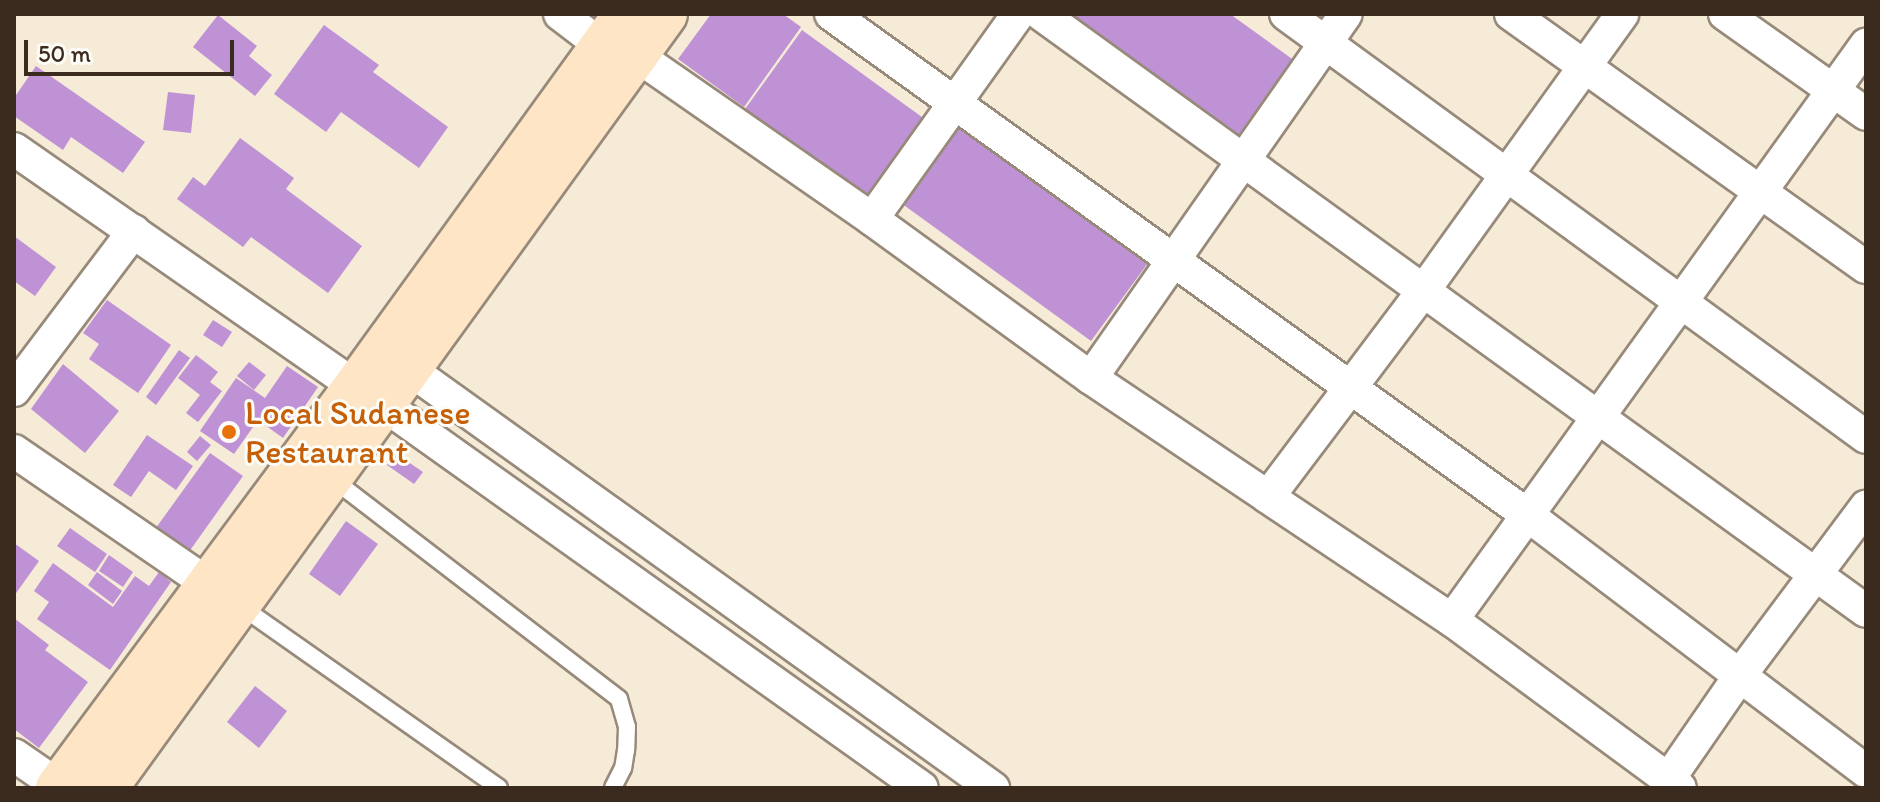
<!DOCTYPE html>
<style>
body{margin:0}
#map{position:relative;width:1880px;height:802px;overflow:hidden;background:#f5ebd7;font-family:Itim,sans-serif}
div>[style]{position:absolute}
.building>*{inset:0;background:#bf92d6}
.roads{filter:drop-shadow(2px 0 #988a7a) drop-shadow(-2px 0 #988a7a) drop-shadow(0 2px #988a7a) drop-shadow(0 -2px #988a7a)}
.lane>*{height:16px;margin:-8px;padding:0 8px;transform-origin:8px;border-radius:8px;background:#fff}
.street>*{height:32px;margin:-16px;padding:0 16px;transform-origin:16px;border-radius:16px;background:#fff}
.secondary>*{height:44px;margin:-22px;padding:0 22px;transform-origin:22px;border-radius:22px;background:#fde5c5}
.dots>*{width:22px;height:22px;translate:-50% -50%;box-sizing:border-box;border:4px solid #fdfcf7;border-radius:50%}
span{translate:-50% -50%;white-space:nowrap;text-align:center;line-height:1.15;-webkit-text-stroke:6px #fdfcf7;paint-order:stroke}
.food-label{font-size:34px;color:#c56008}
.left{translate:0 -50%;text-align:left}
.frame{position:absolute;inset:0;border:16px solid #3b2a1e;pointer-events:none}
.scale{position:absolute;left:24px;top:40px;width:210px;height:36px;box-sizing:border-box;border:4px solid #3b2a1e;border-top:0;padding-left:10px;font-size:24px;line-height:28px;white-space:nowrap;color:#3b2a1e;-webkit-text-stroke:6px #fdfcf7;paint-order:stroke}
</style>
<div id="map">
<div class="building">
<div style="clip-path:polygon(711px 14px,783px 14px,801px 27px,744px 107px,678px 59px)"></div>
<div style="clip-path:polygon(1065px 14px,1230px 14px,1295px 61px,1238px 140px)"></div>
<div style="clip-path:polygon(218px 15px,257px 46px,249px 56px,272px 75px,255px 96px,193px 47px)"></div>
<div style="clip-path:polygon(324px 25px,379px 65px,373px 72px,448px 127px,419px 168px,341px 112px,326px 132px,274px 94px)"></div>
<div style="clip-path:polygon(802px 30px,926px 120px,868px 199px,745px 109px)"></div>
<div style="clip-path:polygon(36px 66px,145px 142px,123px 173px,71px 137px,63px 150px,14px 116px,14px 98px)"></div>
<div style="clip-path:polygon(168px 92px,195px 95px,191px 133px,163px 130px)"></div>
<div style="clip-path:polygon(958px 125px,1148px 263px,1091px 341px,901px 203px)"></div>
<div style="clip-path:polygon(240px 138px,294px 178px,286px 189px,362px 246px,328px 293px,251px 237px,243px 247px,177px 199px,193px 177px,205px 186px)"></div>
<div style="clip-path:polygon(14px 236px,56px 267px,35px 296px,14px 281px)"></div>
<div style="clip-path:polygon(107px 300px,171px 345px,138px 393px,89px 359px,99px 344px,83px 333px)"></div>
<div style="clip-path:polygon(213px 320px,232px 332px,222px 347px,203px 335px)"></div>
<div style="clip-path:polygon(179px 350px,190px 358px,156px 405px,146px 397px)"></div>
<div style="clip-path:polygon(196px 355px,218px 372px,210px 382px,222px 391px,198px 422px,186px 413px,200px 395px,178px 378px)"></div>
<div style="clip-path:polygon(249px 362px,266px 375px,254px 390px,237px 376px)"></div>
<div style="clip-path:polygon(63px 364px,119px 411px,85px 453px,31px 409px)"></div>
<div style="clip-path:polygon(287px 366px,318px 387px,283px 438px,258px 420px,234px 454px,200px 431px,236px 378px,265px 398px)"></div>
<div style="clip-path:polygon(147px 435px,193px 466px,176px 490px,149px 471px,131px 497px,113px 485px)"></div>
<div style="clip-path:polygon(200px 436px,211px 445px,197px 461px,187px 452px)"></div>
<div style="clip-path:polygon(210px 453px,243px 476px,186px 556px,153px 532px)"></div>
<div style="clip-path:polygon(395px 453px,423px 472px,414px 484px,387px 465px)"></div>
<div style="clip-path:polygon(346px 521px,378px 544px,340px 596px,309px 574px)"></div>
<div style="clip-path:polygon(70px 528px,107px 554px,95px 572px,57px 546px)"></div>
<div style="clip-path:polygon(14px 543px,39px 561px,14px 596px)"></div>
<div style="clip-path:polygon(109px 555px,133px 572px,123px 587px,99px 571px)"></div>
<div style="clip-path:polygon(53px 563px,113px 607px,135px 576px,149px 586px,159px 572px,171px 582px,110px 670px,37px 619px,49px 602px,34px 591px)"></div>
<div style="clip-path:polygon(97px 572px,122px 591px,113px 604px,88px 585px)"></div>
<div style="clip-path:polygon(14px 618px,49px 645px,45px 650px,88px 682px,39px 748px,14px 729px)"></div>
<div style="clip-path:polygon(255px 686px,287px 711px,259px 748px,227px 722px)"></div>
</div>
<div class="roads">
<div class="lane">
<div style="left:330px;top:477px;width:364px;rotate:37.5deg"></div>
<div style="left:619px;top:699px;width:29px;rotate:74deg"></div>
<div style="left:627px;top:727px;width:23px;rotate:92deg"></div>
<div style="left:626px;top:750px;width:18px;rotate:99deg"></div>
<div style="left:623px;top:768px;width:22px;rotate:117deg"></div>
<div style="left:239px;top:605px;width:318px;rotate:35.1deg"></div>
</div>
<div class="street">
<div style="left:560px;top:14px;width:53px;rotate:37.3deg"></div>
<div style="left:831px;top:14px;width:856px;rotate:35.73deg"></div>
<div style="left:1526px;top:514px;width:426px;rotate:37.1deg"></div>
<div style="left:1041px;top:14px;width:1018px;rotate:35.89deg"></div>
<div style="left:1286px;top:14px;width:718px;rotate:36.1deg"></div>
<div style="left:1511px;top:14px;width:436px;rotate:35.5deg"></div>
<div style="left:1725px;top:14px;width:173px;rotate:35.3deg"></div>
<div style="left:636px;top:55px;width:287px;rotate:34.8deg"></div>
<div style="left:872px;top:219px;width:271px;rotate:36deg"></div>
<div style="left:1091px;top:378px;width:213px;rotate:33.9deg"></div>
<div style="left:1268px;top:497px;width:259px;rotate:-53deg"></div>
<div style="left:1424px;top:290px;width:340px;rotate:-54.3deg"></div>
<div style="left:14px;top:149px;width:417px;rotate:34.8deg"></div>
<div style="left:872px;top:219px;width:252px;rotate:-54.5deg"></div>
<div style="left:409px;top:369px;width:719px;rotate:35.66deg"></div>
<div style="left:1091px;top:378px;width:444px;rotate:-55deg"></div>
<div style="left:14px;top:390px;width:199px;rotate:-53deg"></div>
<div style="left:384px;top:405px;width:660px;rotate:35.45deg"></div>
<div style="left:14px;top:451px;width:257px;rotate:34.4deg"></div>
<div style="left:1268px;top:497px;width:221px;rotate:33.8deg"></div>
<div style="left:1452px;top:620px;width:283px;rotate:36.4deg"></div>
<div style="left:1452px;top:620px;width:709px;rotate:-54.25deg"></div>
<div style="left:14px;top:755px;width:55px;rotate:34.6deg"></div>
<div style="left:1668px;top:780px;width:129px;rotate:-55.4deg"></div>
<div style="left:1741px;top:674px;width:209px;rotate:-53.2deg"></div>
</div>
<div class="secondary">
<div style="left:58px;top:788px;width:500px;rotate:-53.4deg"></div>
<div style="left:356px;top:387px;width:460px;rotate:-54.1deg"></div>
<div style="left:105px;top:788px;width:955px;rotate:-54.11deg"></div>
</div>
</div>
<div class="dots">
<div style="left:229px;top:432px;background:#e8710a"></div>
</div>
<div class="food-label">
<span class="left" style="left:245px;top:432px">Local Sudanese<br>Restaurant</span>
</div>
<div class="frame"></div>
<div class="scale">50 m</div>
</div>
